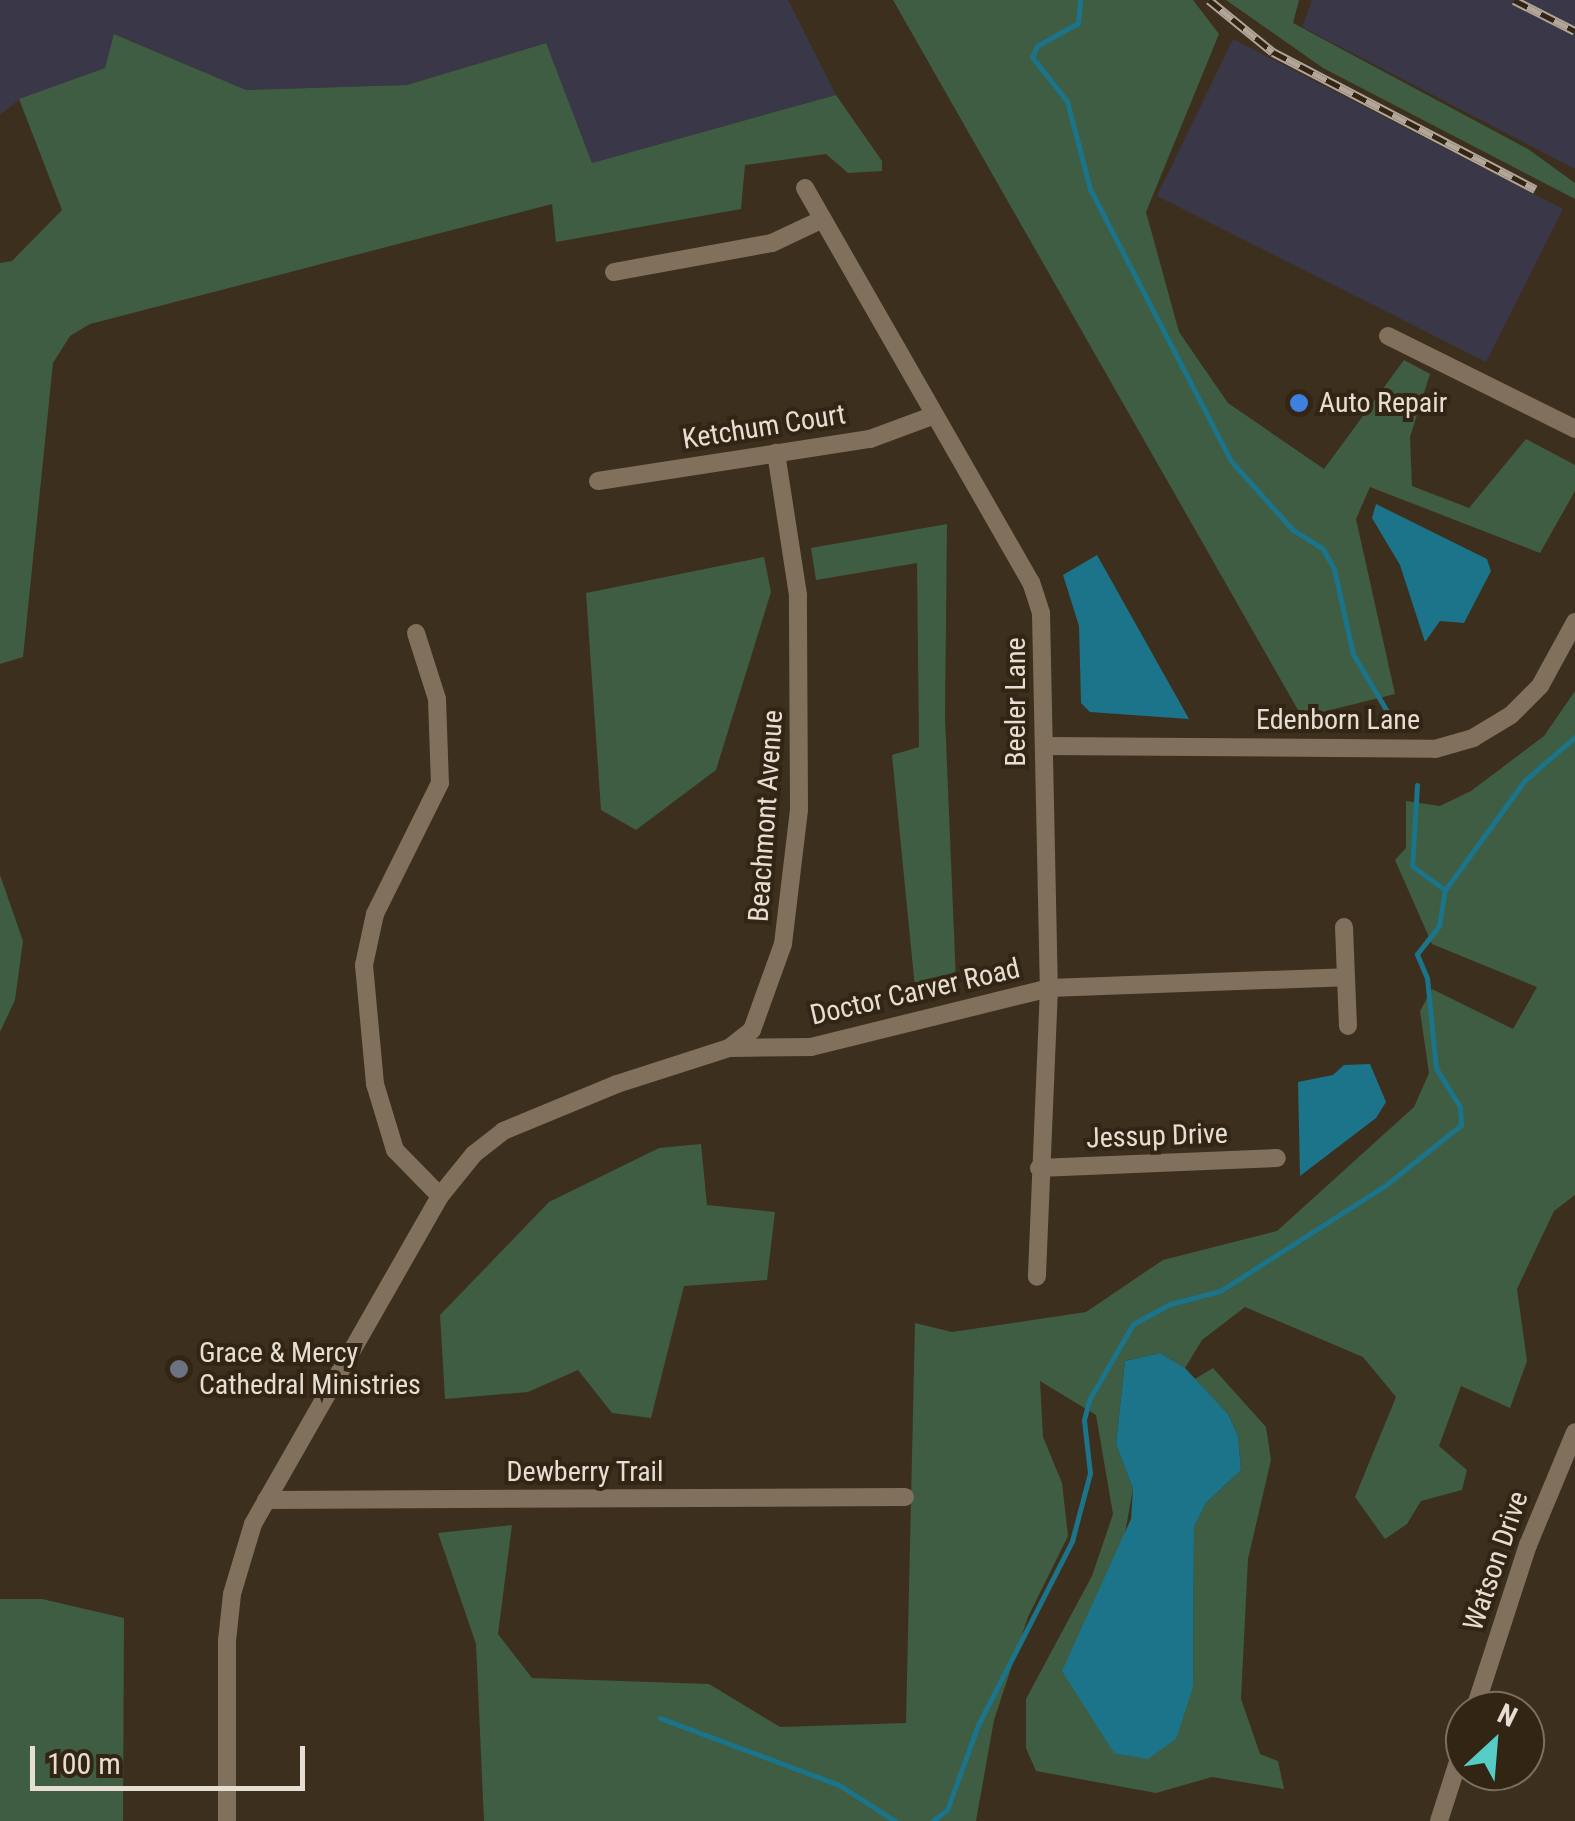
<!DOCTYPE html>
<html>
<head>
<meta charset="utf-8">
<style>
	body { margin:0 }
	#map { position:relative; width:1575px; height:1821px; overflow:hidden; background:#3d2f1d; font-family:"Roboto Condensed",sans-serif }
	div>[style] { position:absolute }
	.industrial>* { inset:0; background:#3a3748 }
	.green>* { inset:0; background:#3e5d43 }
	.water>* { inset:0; background:#1b7489 }
	.stream>* { height:5px; margin:-2.5px; padding:0 2.5px; transform-origin:2.5px; border-radius:2.5px; background:#1b7489 }
	.minor>* { height:18px; margin:-9px; padding:0 9px; transform-origin:9px; border-radius:9px; background:#81705c }
	.rail>* { height:9px; margin-top:-4.5px; transform-origin:0; background:repeating-linear-gradient(90deg,#332513 0 15px,#b1a699 0 30px); box-sizing:border-box; border-block:2px solid #b1a699 }
	.dots>* { width:28px; height:28px; translate:-50% -50%; box-sizing:border-box; border:5px solid #332513; border-radius:50% }
	span { translate:-50% -50%; white-space:nowrap; text-align:center; line-height:1.15; -webkit-text-stroke:8px #332513; paint-order:stroke }
	.poi-label { font-size:28px; color:#e7ded3 }
	.left { translate:0 -50%; text-align:left }
	.street-label { font-size:28px; color:#e7ded3 }
	.north { position:absolute; left:1445px; top:1691px; width:100px; height:100px; box-sizing:border-box; background:#332513; border:2px solid #7b6f60; border-radius:50%; rotate:26deg; font-size:28px; font-weight:700; line-height:40px; text-align:center; color:#e7ded3 }
	.north::after { content:''; display:block; margin:auto; width:35px; height:45px; background:#55cdc6; clip-path:polygon(50% 0,100% 100%,50% 72%,0 100%) }
	.scale { position:absolute; left:30px; top:1746px; width:275px; height:45px; box-sizing:border-box; border:5px solid #e7ded3; border-top:0; padding-left:12px; font-size:30px; line-height:35px; white-space:nowrap; color:#e7ded3; -webkit-text-stroke:8px #332513; paint-order:stroke }
</style>
</head>
<body>
<div id="map">
	<div class="industrial">
		<i style="clip-path:polygon(0 0,788px 0,836px 95px,592px 163px,545px 43px,407px 85px,246px 90px,115px 34px,105px 68px,20px 99px,0 115px)"></i>
		<i style="clip-path:polygon(1312px 0,1575px 0,1575px 169px,1302px 27px)"></i>
		<i style="clip-path:polygon(1233px 39px,1563px 209px,1486px 362px,1157px 196px)"></i>
	</div>
	<div class="green">
		<i style="clip-path:polygon(893px 0,1193px 0,1219px 34px,1146px 212px,1179px 332px,1228px 403px,1324px 469px,1404px 360px,1430px 374px,1410px 437px,1412px 486px,1469px 508px,1526px 439px,1575px 465px,1575px 491px,1540px 553px,1370px 487px,1356px 519px,1395px 694px,1302px 717px)"></i>
		<i style="clip-path:polygon(1226px 0,1299px 0,1293px 23px,1528px 149px,1575px 183px,1575px 199px,1323px 68px)"></i>
		<i style="clip-path:polygon(114px 34px,246px 90px,407px 85px,546px 43px,592px 163px,836px 95px,882px 161px,882px 171px,848px 173px,826px 154px,745px 165px,741px 209px,556px 242px,552px 204px,90px 324px,70px 336px,53px 363px,23px 657px,0 664px,0 263px,12px 261px,62px 210px,19px 99px,105px 68px)"></i>
		<i style="clip-path:polygon(947px 524px,945px 717px,956px 981px,916px 998px,892px 755px,919px 747px,917px 563px,816px 580px,811px 548px)"></i>
		<i style="clip-path:polygon(764px 557px,771px 592px,716px 770px,636px 830px,601px 810px,586px 593px)"></i>
		<i style="clip-path:polygon(1575px 691px,1575px 1195px,1554px 1211px,1517px 1289px,1527px 1361px,1510px 1408px,1461px 1386px,1439px 1446px,1467px 1470px,1462px 1490px,1421px 1501px,1407px 1524px,1385px 1539px,1355px 1497px,1396px 1397px,1363px 1357px,1245px 1307px,1202px 1340px,1185px 1368px,1160px 1353px,1125px 1361px,1116px 1444px,1133px 1489px,1123px 1544px,1193px 1687px,1194px 1527px,1206px 1503px,1241px 1470px,1238px 1436px,1228px 1414px,1195px 1379px,1213px 1368px,1266px 1427px,1271px 1460px,1248px 1559px,1241px 1699px,1260px 1754px,1278px 1761px,1284px 1789px,1212px 1777px,1156px 1793px,1036px 1771px,1026px 1748px,1026px 1699px,1092px 1576px,1113px 1514px,1096px 1415px,1040px 1381px,1043px 1437px,1062px 1483px,1068px 1536px,1028px 1617px,994px 1720px,976px 1821px,484px 1821px,476px 1644px,438px 1533px,512px 1525px,498px 1634px,532px 1678px,709px 1684px,780px 1727px,906px 1723px,915px 1323px,952px 1332px,1086px 1312px,1163px 1260px,1277px 1231px,1414px 1107px,1429px 1073px,1420px 1011px,1432px 989px,1513px 1029px,1537px 987px,1432px 944px,1395px 860px,1406px 848px,1406px 801px,1440px 806px,1471px 791px,1544px 736px)"></i>
		<i style="clip-path:polygon(0 875px,23px 941px,15px 1000px,0 1032px)"></i>
		<i style="clip-path:polygon(701px 1144px,707px 1205px,775px 1212px,767px 1280px,684px 1286px,651px 1418px,612px 1413px,578px 1370px,528px 1392px,445px 1399px,440px 1315px,549px 1202px,659px 1148px)"></i>
		<i style="clip-path:polygon(0 1599px,42px 1599px,124px 1618px,123px 1821px,0 1821px)"></i>
	</div>
	<div class="water">
		<i style="clip-path:polygon(1376px 504px,1487px 559px,1491px 571px,1464px 623px,1440px 621px,1425px 642px,1400px 565px,1372px 518px)"></i>
		<i style="clip-path:polygon(1097px 555px,1189px 719px,1090px 712px,1081px 703px,1079px 626px,1063px 575px)"></i>
		<i style="clip-path:polygon(1370px 1064px,1386px 1102px,1376px 1118px,1300px 1176px,1298px 1082px,1333px 1075px,1344px 1065px)"></i>
		<i style="clip-path:polygon(1160px 1353px,1185px 1368px,1228px 1414px,1238px 1436px,1241px 1470px,1206px 1503px,1194px 1527px,1193px 1687px,1176px 1739px,1148px 1759px,1114px 1753px,1062px 1671px,1131px 1519px,1133px 1489px,1116px 1444px,1125px 1361px)"></i>
	</div>
	<div class="stream">
		<i style="left:1080px;top:0;width:23px;rotate:95deg"></i>
		<i style="left:1078px;top:23px;width:47px;rotate:150.7deg"></i>
		<i style="left:1037px;top:46px;width:12px;rotate:114deg"></i>
		<i style="left:1032px;top:57px;width:56px;rotate:51.5deg"></i>
		<i style="left:1067px;top:101px;width:91px;rotate:75.4deg"></i>
		<i style="left:1090px;top:189px;width:306px;rotate:62.6deg"></i>
		<i style="left:1231px;top:461px;width:93px;rotate:48.1deg"></i>
		<i style="left:1293px;top:530px;width:36px;rotate:32deg"></i>
		<i style="left:1323px;top:549px;width:23px;rotate:61deg"></i>
		<i style="left:1334px;top:569px;width:87px;rotate:77.4deg"></i>
		<i style="left:1353px;top:654px;width:69px;rotate:59.3deg"></i>
		<i style="left:1417px;top:785px;width:81px;rotate:93.5deg"></i>
		<i style="left:1412px;top:866px;width:41px;rotate:36deg"></i>
		<i style="left:660px;top:1718px;width:191px;rotate:20.5deg"></i>
		<i style="left:839px;top:1785px;width:67px;rotate:32.7deg"></i>
		<i style="left:932px;top:1821px;width:19px;rotate:-36deg"></i>
		<i style="left:947px;top:1810px;width:90px;rotate:-70deg"></i>
		<i style="left:978px;top:1725px;width:207px;rotate:-62.9deg"></i>
		<i style="left:1072px;top:1541px;width:70px;rotate:-75.2deg"></i>
		<i style="left:1090px;top:1473px;width:53px;rotate:-96.5deg"></i>
		<i style="left:1084px;top:1420px;width:21px;rotate:-76deg"></i>
		<i style="left:1089px;top:1400px;width:88px;rotate:-59.9deg"></i>
		<i style="left:1133px;top:1324px;width:42px;rotate:-28.4deg"></i>
		<i style="left:1170px;top:1304px;width:52px;rotate:-14.6deg"></i>
		<i style="left:1220px;top:1291px;width:198px;rotate:-32.6deg"></i>
		<i style="left:1387px;top:1184px;width:95px;rotate:-38.6deg"></i>
		<i style="left:1461px;top:1125px;width:18px;rotate:-93deg"></i>
		<i style="left:1460px;top:1107px;width:46px;rotate:-121.6deg"></i>
		<i style="left:1436px;top:1068px;width:90px;rotate:-95.7deg"></i>
		<i style="left:1427px;top:978px;width:26px;rotate:-113deg"></i>
		<i style="left:1417px;top:954px;width:36px;rotate:-52deg"></i>
		<i style="left:1439px;top:926px;width:36px;rotate:-81deg"></i>
		<i style="left:1445px;top:890px;width:136px;rotate:-54deg"></i>
		<i style="left:1525px;top:780px;width:66px;rotate:-40.7deg"></i>
	</div>
	<div class="minor">
		<i style="left:805px;top:188px;width:454px;rotate:60.2deg"></i>
		<i style="left:1031px;top:582px;width:33px;rotate:72deg"></i>
		<i style="left:1041px;top:613px;width:375px;rotate:88.8deg"></i>
		<i style="left:1049px;top:988px;width:289px;rotate:92.4deg"></i>
		<i style="left:614px;top:272px;width:161px;rotate:-10.4deg"></i>
		<i style="left:772px;top:243px;width:56px;rotate:-25.2deg"></i>
		<i style="left:1388px;top:336px;width:209px;rotate:26.4deg"></i>
		<i style="left:598px;top:481px;width:275px;rotate:-8.8deg"></i>
		<i style="left:870px;top:439px;width:69px;rotate:-20.3deg"></i>
		<i style="left:416px;top:633px;width:69px;rotate:72.3deg"></i>
		<i style="left:437px;top:699px;width:84px;rotate:88deg"></i>
		<i style="left:440px;top:783px;width:146px;rotate:116.4deg"></i>
		<i style="left:375px;top:914px;width:52px;rotate:102.2deg"></i>
		<i style="left:364px;top:965px;width:120px;rotate:84.7deg"></i>
		<i style="left:375px;top:1084px;width:69px;rotate:73.1deg"></i>
		<i style="left:395px;top:1150px;width:64px;rotate:45.6deg"></i>
		<i style="left:1044px;top:746px;width:391px;rotate:0.4deg"></i>
		<i style="left:1435px;top:749px;width:40px;rotate:-16deg"></i>
		<i style="left:1473px;top:738px;width:44px;rotate:-31.2deg"></i>
		<i style="left:1511px;top:715px;width:41px;rotate:-45deg"></i>
		<i style="left:1540px;top:686px;width:73px;rotate:-61.3deg"></i>
		<i style="left:1344px;top:927px;width:99px;rotate:87.7deg"></i>
		<i style="left:729px;top:1048px;width:29px;rotate:-38deg"></i>
		<i style="left:752px;top:1030px;width:91px;rotate:-70.2deg"></i>
		<i style="left:783px;top:944px;width:136px;rotate:-83.2deg"></i>
		<i style="left:799px;top:809px;width:214px;rotate:-90.3deg"></i>
		<i style="left:798px;top:595px;width:144px;rotate:-98.8deg"></i>
		<i style="left:1039px;top:1168px;width:238px;rotate:-2.4deg"></i>
		<i style="left:266px;top:1500px;width:639px;rotate:-0.27deg"></i>
		<i style="left:1474px;top:1711px;width:175px;rotate:-72deg"></i>
		<i style="left:1528px;top:1545px;width:122px;rotate:-67.4deg"></i>
		<i style="left:227px;top:1821px;width:180px;rotate:-90deg"></i>
		<i style="left:227px;top:1641px;width:47px;rotate:-83.9deg"></i>
		<i style="left:232px;top:1594px;width:73px;rotate:-73.3deg"></i>
		<i style="left:253px;top:1524px;width:378px;rotate:-60.3deg"></i>
		<i style="left:440px;top:1196px;width:54px;rotate:-51deg"></i>
		<i style="left:474px;top:1154px;width:37px;rotate:-38deg"></i>
		<i style="left:503px;top:1131px;width:123px;rotate:-22.4deg"></i>
		<i style="left:617px;top:1084px;width:118px;rotate:-17.8deg"></i>
		<i style="left:729px;top:1048px;width:82px;rotate:-0.7deg"></i>
		<i style="left:811px;top:1047px;width:245px;rotate:-13.9deg"></i>
		<i style="left:1049px;top:988px;width:296px;rotate:-2.1deg"></i>
		<i style="left:1439px;top:1821px;width:85px;rotate:-72.2deg"></i>
	</div>
	<div class="rail">
		<i style="left:1209px;top:0;width:82px;rotate:39.1deg"></i>
		<i style="left:1273px;top:52px;width:296px;rotate:27.6deg"></i>
		<i style="left:1514px;top:0;width:68px;rotate:26.9deg"></i>
	</div>
	<div class="dots">
		<i style="left:1299px;top:403px;background:#3f7fe0"></i>
		<i style="left:179px;top:1369px;background:#6b7280"></i>
	</div>
	<div class="poi-label">
		<span class="left" style="left:1319px;top:403px">Auto Repair</span>
		<span class="left" style="left:199px;top:1369px">Grace &amp; Mercy<br>Cathedral Ministries</span>
	</div>
	<div class="street-label">
		<span style="left:764px;top:427px;rotate:-9deg">Ketchum Court</span>
		<span style="left:1016px;top:702px;rotate:-90deg">Beeler Lane</span>
		<span style="left:1338px;top:720px">Edenborn Lane</span>
		<span style="left:766px;top:816px;rotate:-86deg">Beachmont Avenue</span>
		<span style="left:915px;top:992px;rotate:-13deg">Doctor Carver Road</span>
		<span style="left:1157px;top:1136px;rotate:-2deg">Jessup Drive</span>
		<span style="left:585px;top:1472px">Dewberry Trail</span>
		<span style="left:1496px;top:1561px;rotate:-71deg">Watson Drive</span>
	</div>
	<div class="north">N</div>
	<div class="scale">100 m</div>
</div>
</body>
</html>
